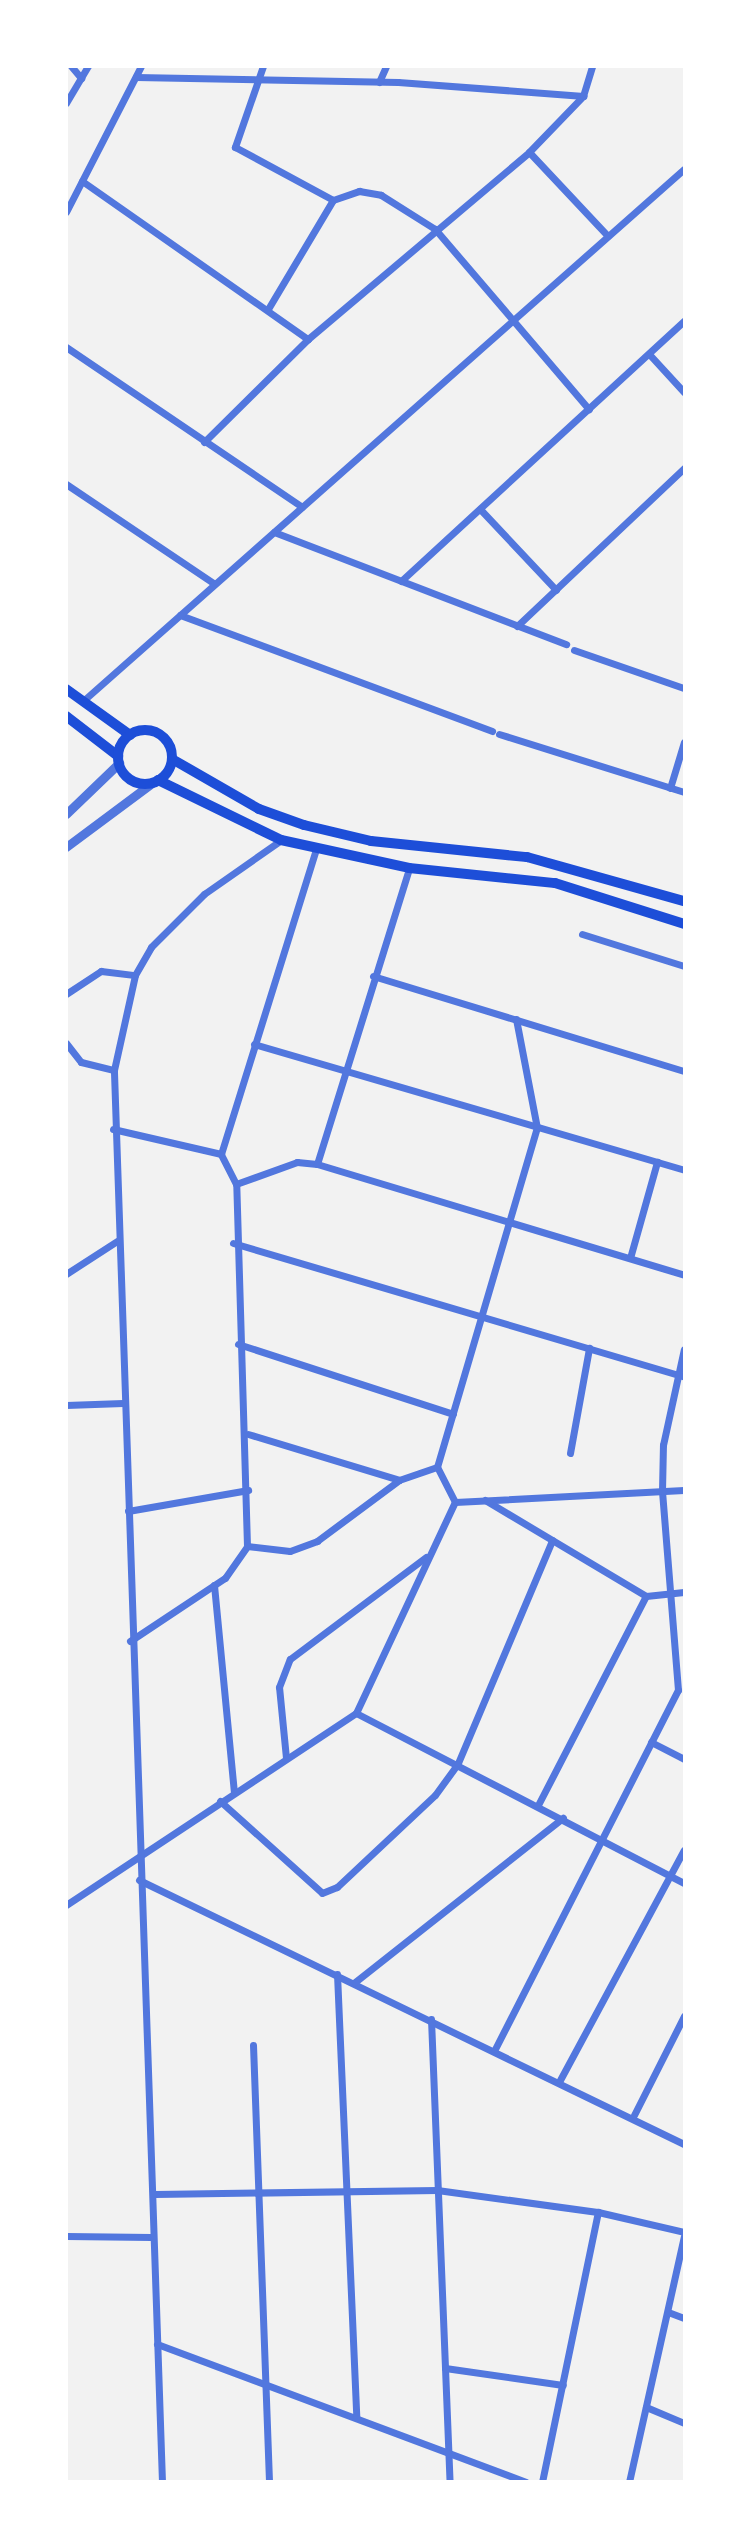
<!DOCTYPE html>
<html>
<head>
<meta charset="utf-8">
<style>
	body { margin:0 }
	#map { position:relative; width:751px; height:2548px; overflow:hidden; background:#f2f2f2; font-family:"IBM Plex Serif",serif }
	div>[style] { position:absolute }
	.minor>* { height:7px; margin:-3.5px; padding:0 3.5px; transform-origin:3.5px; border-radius:3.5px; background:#5277de }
	.tertiary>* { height:9px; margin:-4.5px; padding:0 4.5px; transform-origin:4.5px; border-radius:4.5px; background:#5277de }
	.primary>* { height:10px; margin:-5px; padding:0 5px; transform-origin:5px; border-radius:5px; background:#1d4ed8 }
	.primary>.ring { margin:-5px; padding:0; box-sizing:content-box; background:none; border:10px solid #1d4ed8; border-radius:50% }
	span { translate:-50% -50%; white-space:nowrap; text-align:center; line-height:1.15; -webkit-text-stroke:5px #fff; paint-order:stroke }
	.frame { position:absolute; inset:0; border:68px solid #fff; pointer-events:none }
</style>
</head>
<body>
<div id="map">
	<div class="minor">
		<i style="left:71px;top:66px;width:16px;rotate:50deg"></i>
		<i style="left:263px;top:66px;width:86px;rotate:109.1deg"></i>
		<i style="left:235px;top:147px;width:111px;rotate:28.4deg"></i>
		<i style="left:136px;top:77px;width:262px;rotate:1.1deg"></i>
		<i style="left:398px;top:82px;width:186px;rotate:4.3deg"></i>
		<i style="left:379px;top:82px;width:17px;rotate:-66deg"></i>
		<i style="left:66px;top:103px;width:43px;rotate:-59.3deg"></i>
		<i style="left:529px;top:152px;width:115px;rotate:46.8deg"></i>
		<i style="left:82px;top:181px;width:276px;rotate:35deg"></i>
		<i style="left:66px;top:212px;width:164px;rotate:-62.8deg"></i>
		<i style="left:268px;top:309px;width:127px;rotate:-59.2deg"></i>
		<i style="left:333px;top:200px;width:28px;rotate:-19deg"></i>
		<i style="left:359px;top:191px;width:22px;rotate:10deg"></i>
		<i style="left:381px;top:195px;width:64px;rotate:32.2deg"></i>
		<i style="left:435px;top:229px;width:237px;rotate:49.5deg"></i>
		<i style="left:66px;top:347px;width:285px;rotate:34.1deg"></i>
		<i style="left:649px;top:354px;width:52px;rotate:47.4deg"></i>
		<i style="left:204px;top:442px;width:146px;rotate:-44.7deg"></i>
		<i style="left:308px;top:339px;width:289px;rotate:-40.2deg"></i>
		<i style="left:529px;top:152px;width:78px;rotate:-46deg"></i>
		<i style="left:583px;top:96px;width:31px;rotate:-73deg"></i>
		<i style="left:66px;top:484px;width:179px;rotate:33.9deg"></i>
		<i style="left:480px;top:509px;width:111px;rotate:46.8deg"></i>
		<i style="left:274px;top:532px;width:313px;rotate:21deg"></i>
		<i style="left:401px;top:581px;width:384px;rotate:-42.6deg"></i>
		<i style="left:180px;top:615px;width:333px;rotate:20.4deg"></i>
		<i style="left:517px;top:626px;width:230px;rotate:-43.4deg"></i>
		<i style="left:574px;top:650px;width:116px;rotate:19.1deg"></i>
		<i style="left:84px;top:700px;width:801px;rotate:-41.51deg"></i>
		<i style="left:499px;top:734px;width:194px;rotate:17.4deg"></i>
		<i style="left:670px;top:788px;width:48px;rotate:-73.1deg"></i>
		<i style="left:582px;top:934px;width:107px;rotate:17.4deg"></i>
		<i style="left:373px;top:976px;width:325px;rotate:17deg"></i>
		<i style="left:66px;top:994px;width:42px;rotate:-33.3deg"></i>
		<i style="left:101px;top:971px;width:34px;rotate:7deg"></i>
		<i style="left:66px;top:1043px;width:24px;rotate:52deg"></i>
		<i style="left:81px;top:1062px;width:34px;rotate:14deg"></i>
		<i style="left:254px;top:1044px;width:448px;rotate:16.3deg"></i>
		<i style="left:113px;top:1129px;width:111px;rotate:13deg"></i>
		<i style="left:317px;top:1164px;width:383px;rotate:16.8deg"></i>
		<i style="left:236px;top:1184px;width:65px;rotate:-19.8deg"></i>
		<i style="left:297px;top:1162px;width:20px;rotate:6deg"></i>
		<i style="left:317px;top:1164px;width:310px;rotate:-72.7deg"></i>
		<i style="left:233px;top:1243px;width:470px;rotate:16.5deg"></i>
		<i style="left:630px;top:1258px;width:100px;rotate:-74.3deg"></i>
		<i style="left:66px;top:1274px;width:61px;rotate:-32.9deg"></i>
		<i style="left:238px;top:1344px;width:226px;rotate:18deg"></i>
		<i style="left:66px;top:1405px;width:57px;rotate:-2deg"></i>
		<i style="left:248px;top:1434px;width:158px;rotate:16.9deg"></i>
		<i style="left:570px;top:1453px;width:107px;rotate:-79.7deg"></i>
		<i style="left:485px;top:1500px;width:187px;rotate:30.8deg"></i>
		<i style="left:646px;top:1596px;width:38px;rotate:-6deg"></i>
		<i style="left:455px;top:1502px;width:39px;rotate:-117deg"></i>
		<i style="left:437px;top:1467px;width:353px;rotate:-73.6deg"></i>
		<i style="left:537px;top:1128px;width:111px;rotate:-100.9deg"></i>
		<i style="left:455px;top:1502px;width:229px;rotate:-3deg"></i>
		<i style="left:128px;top:1511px;width:122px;rotate:-9.9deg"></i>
		<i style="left:247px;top:1546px;width:43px;rotate:6.6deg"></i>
		<i style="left:290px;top:1551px;width:29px;rotate:-20deg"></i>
		<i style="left:317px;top:1541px;width:102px;rotate:-36.6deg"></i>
		<i style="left:399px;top:1480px;width:40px;rotate:-18.9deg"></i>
		<i style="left:214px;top:1585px;width:207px;rotate:84.5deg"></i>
		<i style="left:130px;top:1641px;width:114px;rotate:-33.6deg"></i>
		<i style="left:225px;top:1578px;width:39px;rotate:-55deg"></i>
		<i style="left:247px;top:1546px;width:362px;rotate:-91.7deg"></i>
		<i style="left:236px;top:1184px;width:34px;rotate:-117deg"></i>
		<i style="left:221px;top:1154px;width:319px;rotate:-72.7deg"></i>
		<i style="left:356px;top:1713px;width:369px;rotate:27.4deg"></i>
		<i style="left:651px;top:1742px;width:37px;rotate:27deg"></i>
		<i style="left:286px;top:1758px;width:71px;rotate:-95.6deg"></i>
		<i style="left:279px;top:1687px;width:30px;rotate:-69deg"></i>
		<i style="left:290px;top:1659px;width:170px;rotate:-36.9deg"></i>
		<i style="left:220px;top:1801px;width:137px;rotate:42deg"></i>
		<i style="left:322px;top:1893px;width:16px;rotate:-22deg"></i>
		<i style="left:337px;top:1887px;width:134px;rotate:-43.2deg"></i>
		<i style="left:435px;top:1795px;width:39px;rotate:-54deg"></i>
		<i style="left:458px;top:1763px;width:242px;rotate:-67.1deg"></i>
		<i style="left:538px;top:1805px;width:235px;rotate:-62.7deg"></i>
		<i style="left:139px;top:1880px;width:606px;rotate:25.85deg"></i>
		<i style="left:66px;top:1905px;width:348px;rotate:-33.5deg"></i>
		<i style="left:356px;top:1713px;width:233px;rotate:-64.9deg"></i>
		<i style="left:337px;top:1974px;width:444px;rotate:87.5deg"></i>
		<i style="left:355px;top:1982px;width:265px;rotate:-38.3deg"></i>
		<i style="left:431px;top:2019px;width:463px;rotate:87.7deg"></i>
		<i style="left:253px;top:2045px;width:437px;rotate:87.9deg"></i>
		<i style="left:495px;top:2049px;width:403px;rotate:-63deg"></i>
		<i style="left:678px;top:1690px;width:200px;rotate:-94.6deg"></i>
		<i style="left:662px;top:1491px;width:46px;rotate:-88.8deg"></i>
		<i style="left:663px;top:1445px;width:98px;rotate:-77.7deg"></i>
		<i style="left:560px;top:2080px;width:261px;rotate:-61.7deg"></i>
		<i style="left:634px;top:2115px;width:111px;rotate:-63.2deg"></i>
		<i style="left:155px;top:2194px;width:282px;rotate:-0.8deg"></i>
		<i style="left:437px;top:2190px;width:162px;rotate:7.8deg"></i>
		<i style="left:598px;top:2212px;width:88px;rotate:13.1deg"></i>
		<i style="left:66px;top:2236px;width:85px;rotate:0.7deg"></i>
		<i style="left:668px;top:2312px;width:17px;rotate:21deg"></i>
		<i style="left:157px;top:2344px;width:394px;rotate:20.5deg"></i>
		<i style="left:445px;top:2368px;width:119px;rotate:8.2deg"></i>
		<i style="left:646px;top:2407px;width:41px;rotate:22.8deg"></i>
		<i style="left:162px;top:2482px;width:1413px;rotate:-91.95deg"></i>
		<i style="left:114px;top:1070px;width:97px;rotate:-77.5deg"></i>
		<i style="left:135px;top:975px;width:32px;rotate:-60deg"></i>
		<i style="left:151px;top:947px;width:75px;rotate:-45deg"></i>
		<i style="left:204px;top:894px;width:94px;rotate:-35deg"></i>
		<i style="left:542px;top:2482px;width:276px;rotate:-78.3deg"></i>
		<i style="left:629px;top:2482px;width:252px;rotate:-77.4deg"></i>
	</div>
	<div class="tertiary">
		<i style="left:66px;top:814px;width:74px;rotate:-43.9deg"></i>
		<i style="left:66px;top:847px;width:107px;rotate:-36.7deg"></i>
	</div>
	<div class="primary">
		<i style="left:66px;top:689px;width:79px;rotate:35.7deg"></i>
		<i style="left:66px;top:716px;width:66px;rotate:37.6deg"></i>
		<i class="ring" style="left:118px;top:730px;width:44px;height:44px"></i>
		<i style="left:172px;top:759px;width:100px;rotate:29.9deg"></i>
		<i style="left:259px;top:809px;width:48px;rotate:19.6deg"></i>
		<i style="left:304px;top:825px;width:69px;rotate:13.4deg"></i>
		<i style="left:371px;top:841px;width:157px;rotate:5.9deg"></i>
		<i style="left:527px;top:857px;width:163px;rotate:15.7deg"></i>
		<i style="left:158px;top:780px;width:137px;rotate:26deg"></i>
		<i style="left:281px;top:840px;width:131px;rotate:12.3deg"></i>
		<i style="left:409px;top:868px;width:147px;rotate:5.9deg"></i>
		<i style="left:555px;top:883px;width:135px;rotate:17.6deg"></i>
	</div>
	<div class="frame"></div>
</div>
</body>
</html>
